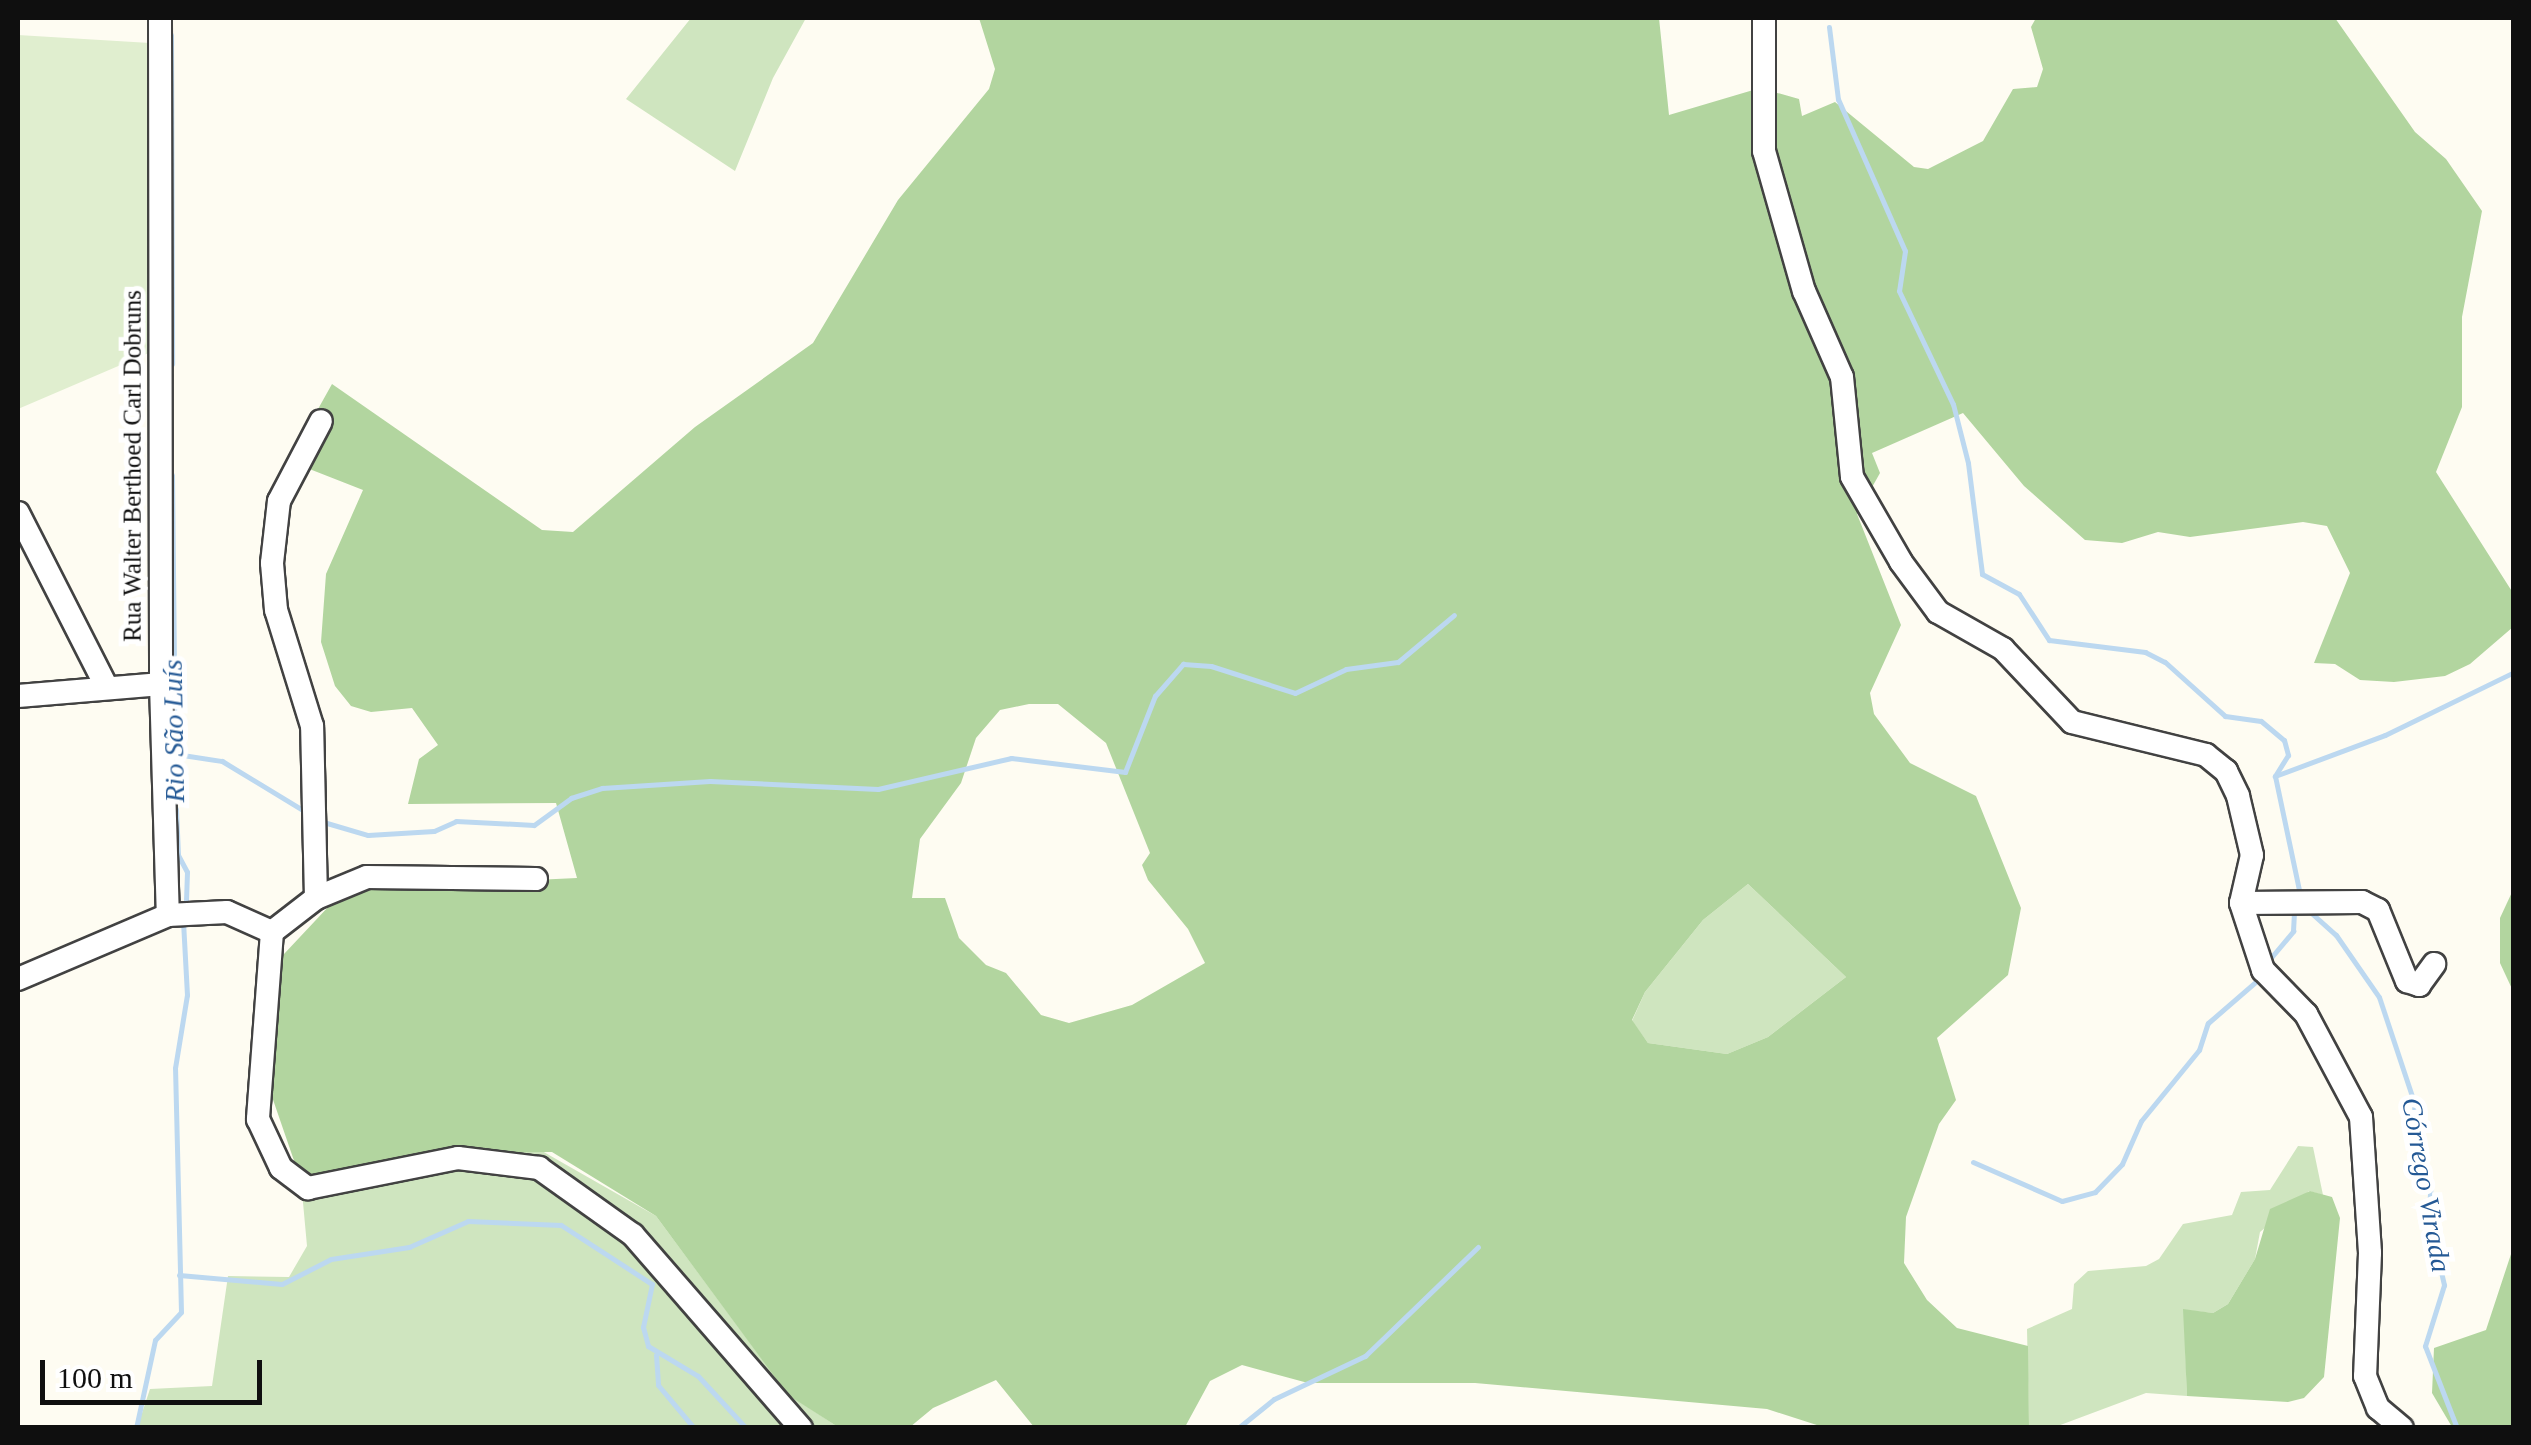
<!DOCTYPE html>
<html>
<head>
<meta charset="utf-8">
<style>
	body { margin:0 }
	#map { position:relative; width:2531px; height:1445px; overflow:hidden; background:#fefcf2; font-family:"Times New Roman",serif }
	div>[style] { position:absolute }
	.green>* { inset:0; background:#cfe5bf }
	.forest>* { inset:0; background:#b2d59f }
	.pitch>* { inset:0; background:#e0eecf }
	.stream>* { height:5px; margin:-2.5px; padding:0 2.5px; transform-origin:2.5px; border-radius:2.5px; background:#bcd8f0 }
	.roads { filter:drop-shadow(2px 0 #424242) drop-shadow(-2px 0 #424242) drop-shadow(0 2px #424242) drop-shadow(0 -2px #424242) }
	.minor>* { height:22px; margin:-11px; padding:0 11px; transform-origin:11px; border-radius:11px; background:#fff }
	span { translate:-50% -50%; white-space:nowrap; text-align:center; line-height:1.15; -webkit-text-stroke:10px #fff; paint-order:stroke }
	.street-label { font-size:25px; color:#0f0f0f }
	.water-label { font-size:28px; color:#245995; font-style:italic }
	.frame { position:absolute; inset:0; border:20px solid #0f0f0f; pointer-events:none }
	.scale { position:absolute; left:40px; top:1360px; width:222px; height:45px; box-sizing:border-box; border:5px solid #0f0f0f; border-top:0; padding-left:12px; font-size:30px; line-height:35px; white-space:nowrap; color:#0f0f0f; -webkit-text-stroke:8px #fff; paint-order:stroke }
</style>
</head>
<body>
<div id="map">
	<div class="green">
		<i style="clip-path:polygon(691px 18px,806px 18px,773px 78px,735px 171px,626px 99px)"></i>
		<i style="clip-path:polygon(1748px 884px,1846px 977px,1768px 1037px,1727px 1054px,1648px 1043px,1632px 1021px,1645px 992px,1703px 920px)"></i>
		<i style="clip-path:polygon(2298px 1146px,2313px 1147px,2323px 1195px,2309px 1191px,2260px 1232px,2255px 1259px,2228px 1304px,2213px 1313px,2184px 1310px,2187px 1396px,2146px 1393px,2055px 1427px,2029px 1427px,2027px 1329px,2072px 1309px,2074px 1284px,2088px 1271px,2146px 1266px,2159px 1259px,2183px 1224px,2232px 1215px,2241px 1192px,2270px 1190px)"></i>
		<i style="clip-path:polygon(542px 1151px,656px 1216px,788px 1394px,838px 1427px,137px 1428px,150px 1389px,212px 1386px,228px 1276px,289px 1277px,307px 1246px,301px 1181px,431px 1153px)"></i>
	</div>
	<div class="forest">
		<i style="clip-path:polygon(evenodd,979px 18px,1659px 18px,1669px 115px,1760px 88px,1799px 99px,1802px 116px,1835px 102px,1914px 167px,1928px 169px,1983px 141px,2013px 89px,2037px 87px,2043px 69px,2031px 27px,2036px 18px,2335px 18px,2415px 132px,2446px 159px,2482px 211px,2462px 317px,2462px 407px,2436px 472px,2513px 593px,2513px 627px,2470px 664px,2445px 676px,2394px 682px,2360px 680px,2335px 664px,2314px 663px,2350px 573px,2327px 526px,2303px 522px,2190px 537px,2158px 532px,2122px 543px,2085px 540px,2024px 486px,1963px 413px,1872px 453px,1880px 473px,1857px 514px,1901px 625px,1870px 693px,1874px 714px,1910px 763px,1976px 796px,2021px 908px,2008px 975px,1937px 1038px,1956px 1100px,1939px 1124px,1906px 1217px,1904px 1263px,1927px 1300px,1957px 1328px,2028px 1346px,2029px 1427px,1823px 1427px,1767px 1409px,1475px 1383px,1308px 1383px,1242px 1365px,1210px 1381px,1185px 1427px,1034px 1427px,996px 1380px,933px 1408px,910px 1427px,838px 1427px,788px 1395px,656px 1216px,552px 1152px,431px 1153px,301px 1181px,269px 1088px,269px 970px,345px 889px,577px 878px,556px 803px,408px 804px,419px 759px,438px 745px,412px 708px,371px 712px,351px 706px,335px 686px,321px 642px,326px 574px,363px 490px,289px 461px,332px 384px,542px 530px,573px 532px,695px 427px,813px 343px,898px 200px,989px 89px,995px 69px,979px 18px,1029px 704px,1058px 704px,1106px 743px,1150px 853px,1142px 865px,1148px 880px,1188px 929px,1205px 963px,1132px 1005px,1069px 1023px,1041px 1015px,1006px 973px,986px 965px,959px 938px,945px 898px,912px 898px,920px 839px,961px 783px,976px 738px,1000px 710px,1029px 704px,979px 18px,1748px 884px,1846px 977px,1768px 1037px,1727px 1054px,1648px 1043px,1632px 1020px,1645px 992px,1703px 920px,1748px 884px)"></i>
		<i style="clip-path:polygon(2513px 890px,2513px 991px,2500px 963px,2500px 918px)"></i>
		<i style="clip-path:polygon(2310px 1191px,2332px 1197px,2340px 1218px,2324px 1377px,2304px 1398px,2288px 1402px,2187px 1396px,2183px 1309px,2213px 1313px,2228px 1304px,2255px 1259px,2270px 1209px)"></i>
		<i style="clip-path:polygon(2513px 1248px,2513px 1427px,2452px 1427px,2432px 1393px,2434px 1348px,2486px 1330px)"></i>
	</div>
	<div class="pitch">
		<i style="clip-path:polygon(18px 35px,150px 43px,151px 352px,18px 409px)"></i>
	</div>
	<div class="stream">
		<i style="left:1829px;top:27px;width:73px;rotate:82.9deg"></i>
		<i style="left:1838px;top:99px;width:166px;rotate:66.2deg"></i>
		<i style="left:1905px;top:251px;width:40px;rotate:98.5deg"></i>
		<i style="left:1899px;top:291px;width:125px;rotate:64.5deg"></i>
		<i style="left:1953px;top:404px;width:61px;rotate:75.7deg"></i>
		<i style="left:1968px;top:463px;width:112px;rotate:82.8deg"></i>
		<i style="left:1982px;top:574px;width:42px;rotate:28.4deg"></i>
		<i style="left:2019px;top:594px;width:55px;rotate:56.9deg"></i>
		<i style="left:2049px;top:640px;width:97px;rotate:7.1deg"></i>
		<i style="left:2145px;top:652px;width:22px;rotate:27deg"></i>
		<i style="left:2165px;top:662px;width:81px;rotate:42deg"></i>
		<i style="left:2225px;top:716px;width:36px;rotate:8deg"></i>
		<i style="left:2261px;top:721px;width:30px;rotate:40deg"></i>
		<i style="left:2284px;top:740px;width:16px;rotate:75deg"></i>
		<i style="left:2288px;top:755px;width:25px;rotate:122deg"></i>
		<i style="left:2275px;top:776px;width:116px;rotate:78.1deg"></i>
		<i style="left:171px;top:35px;width:329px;rotate:89.8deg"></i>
		<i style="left:172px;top:475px;width:298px;rotate:89.4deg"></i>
		<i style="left:176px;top:754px;width:47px;rotate:8.7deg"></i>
		<i style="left:222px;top:761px;width:98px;rotate:31.3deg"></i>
		<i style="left:2275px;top:776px;width:117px;rotate:-20.4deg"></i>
		<i style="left:2385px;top:735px;width:144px;rotate:-26deg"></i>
		<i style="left:176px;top:809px;width:46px;rotate:87.5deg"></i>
		<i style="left:178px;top:855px;width:19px;rotate:62deg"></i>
		<i style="left:187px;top:872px;width:33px;rotate:92deg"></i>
		<i style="left:320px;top:821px;width:50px;rotate:16.3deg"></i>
		<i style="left:368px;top:835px;width:66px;rotate:-3.5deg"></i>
		<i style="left:434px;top:831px;width:24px;rotate:-24deg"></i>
		<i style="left:456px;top:821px;width:78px;rotate:2.9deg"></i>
		<i style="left:534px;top:825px;width:46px;rotate:-36.1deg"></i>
		<i style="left:571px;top:798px;width:33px;rotate:-18deg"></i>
		<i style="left:602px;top:788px;width:108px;rotate:-3.7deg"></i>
		<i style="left:710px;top:781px;width:168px;rotate:2.7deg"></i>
		<i style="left:878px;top:789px;width:137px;rotate:-13.1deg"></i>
		<i style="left:1011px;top:758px;width:115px;rotate:7deg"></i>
		<i style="left:1125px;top:772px;width:82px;rotate:-68.5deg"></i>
		<i style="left:1155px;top:696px;width:43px;rotate:-48.8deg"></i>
		<i style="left:1183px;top:664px;width:28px;rotate:4deg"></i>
		<i style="left:1211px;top:666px;width:88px;rotate:17.8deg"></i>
		<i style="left:1295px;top:693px;width:56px;rotate:-25.2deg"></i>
		<i style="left:1346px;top:669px;width:52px;rotate:-7.7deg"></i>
		<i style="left:1398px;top:662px;width:73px;rotate:-40deg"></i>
		<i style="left:2308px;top:910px;width:38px;rotate:42deg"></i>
		<i style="left:2336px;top:935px;width:75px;rotate:55.3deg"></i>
		<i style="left:2379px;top:997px;width:111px;rotate:71.6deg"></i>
		<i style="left:2414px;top:1102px;width:38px;rotate:88deg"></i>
		<i style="left:2415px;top:1140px;width:46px;rotate:69.6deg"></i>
		<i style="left:2431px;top:1183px;width:32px;rotate:95deg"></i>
		<i style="left:2428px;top:1215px;width:72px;rotate:77.1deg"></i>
		<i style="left:2444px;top:1285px;width:64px;rotate:107.3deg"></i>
		<i style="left:2425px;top:1346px;width:88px;rotate:68.7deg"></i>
		<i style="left:2269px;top:960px;width:38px;rotate:-50deg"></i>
		<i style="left:2293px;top:931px;width:19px;rotate:-87deg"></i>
		<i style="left:1973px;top:1162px;width:97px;rotate:23.7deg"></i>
		<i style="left:2062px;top:1201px;width:34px;rotate:-15deg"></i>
		<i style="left:2095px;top:1192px;width:39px;rotate:-46deg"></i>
		<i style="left:2122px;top:1164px;width:47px;rotate:-66.2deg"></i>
		<i style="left:2141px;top:1121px;width:92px;rotate:-50.8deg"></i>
		<i style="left:2199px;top:1050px;width:28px;rotate:-72deg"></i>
		<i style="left:2208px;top:1023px;width:67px;rotate:-40.8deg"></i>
		<i style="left:179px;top:1275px;width:103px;rotate:5deg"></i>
		<i style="left:282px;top:1284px;width:55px;rotate:-27deg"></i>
		<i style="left:331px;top:1259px;width:79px;rotate:-8.7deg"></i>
		<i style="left:409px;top:1247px;width:64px;rotate:-23.8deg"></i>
		<i style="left:468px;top:1221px;width:93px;rotate:2.5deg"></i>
		<i style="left:561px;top:1225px;width:108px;rotate:33deg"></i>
		<i style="left:652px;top:1284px;width:44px;rotate:101.8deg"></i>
		<i style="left:643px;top:1327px;width:20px;rotate:75deg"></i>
		<i style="left:648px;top:1346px;width:58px;rotate:31deg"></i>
		<i style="left:698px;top:1376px;width:71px;rotate:47.3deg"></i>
		<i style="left:656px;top:1355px;width:30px;rotate:86deg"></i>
		<i style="left:658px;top:1385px;width:56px;rotate:50.1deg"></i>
		<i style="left:136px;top:1428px;width:90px;rotate:-77.8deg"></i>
		<i style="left:155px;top:1340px;width:38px;rotate:-47deg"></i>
		<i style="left:181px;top:1312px;width:244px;rotate:-91.4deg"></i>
		<i style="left:175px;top:1068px;width:74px;rotate:-80.7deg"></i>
		<i style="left:187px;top:995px;width:74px;rotate:-93.1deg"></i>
		<i style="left:1238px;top:1428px;width:46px;rotate:-38.9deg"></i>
		<i style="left:1274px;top:1399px;width:101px;rotate:-25.3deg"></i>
		<i style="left:1365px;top:1356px;width:157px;rotate:-44deg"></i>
	</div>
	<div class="roads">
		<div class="minor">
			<i style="left:160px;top:18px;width:666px;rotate:89.91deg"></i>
			<i style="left:161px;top:684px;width:231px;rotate:88.3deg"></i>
			<i style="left:1764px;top:18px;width:133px;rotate:90deg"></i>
			<i style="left:1764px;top:151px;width:146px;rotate:74.1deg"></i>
			<i style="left:1804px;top:291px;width:94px;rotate:66.2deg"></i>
			<i style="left:1842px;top:377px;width:100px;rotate:84.3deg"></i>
			<i style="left:1852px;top:477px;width:98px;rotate:60deg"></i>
			<i style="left:1901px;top:562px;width:62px;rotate:53.5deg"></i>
			<i style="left:1938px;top:612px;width:75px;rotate:29.6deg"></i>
			<i style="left:2003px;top:649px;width:100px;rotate:46.6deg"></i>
			<i style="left:2072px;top:722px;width:138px;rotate:13.8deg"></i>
			<i style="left:2206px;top:755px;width:26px;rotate:39deg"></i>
			<i style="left:2226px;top:771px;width:28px;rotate:64deg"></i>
			<i style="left:2238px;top:796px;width:61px;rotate:76.7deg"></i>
			<i style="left:2252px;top:855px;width:49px;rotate:102.9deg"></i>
			<i style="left:2241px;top:903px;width:71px;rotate:71.8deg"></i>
			<i style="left:2263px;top:970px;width:62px;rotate:45.7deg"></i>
			<i style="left:2306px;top:1014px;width:117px;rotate:61.9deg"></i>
			<i style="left:2361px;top:1117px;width:136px;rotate:86.2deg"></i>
			<i style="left:2370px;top:1253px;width:123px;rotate:92.3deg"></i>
			<i style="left:2365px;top:1376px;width:35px;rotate:68deg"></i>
			<i style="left:2378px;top:1408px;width:31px;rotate:40deg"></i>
			<i style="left:18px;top:513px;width:196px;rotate:63deg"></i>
			<i style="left:18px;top:696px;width:144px;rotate:-4.8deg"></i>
			<i style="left:316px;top:898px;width:172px;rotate:-91.3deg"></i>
			<i style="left:312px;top:726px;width:121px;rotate:-107.2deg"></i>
			<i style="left:276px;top:610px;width:47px;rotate:-94.9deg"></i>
			<i style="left:272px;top:563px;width:62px;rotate:-83.6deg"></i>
			<i style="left:279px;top:501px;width:90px;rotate:-62.3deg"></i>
			<i style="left:2241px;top:903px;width:121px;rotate:-0.5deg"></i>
			<i style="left:2362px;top:902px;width:18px;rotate:27deg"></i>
			<i style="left:2378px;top:910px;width:77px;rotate:67.8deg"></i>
			<i style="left:2407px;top:981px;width:13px;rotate:18deg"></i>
			<i style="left:2419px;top:985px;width:26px;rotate:-54deg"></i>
			<i style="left:272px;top:932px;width:56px;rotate:-37.7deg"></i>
			<i style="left:316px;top:898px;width:55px;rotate:-22.4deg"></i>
			<i style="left:367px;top:877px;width:169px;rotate:0.7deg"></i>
			<i style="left:18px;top:979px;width:163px;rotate:-23.1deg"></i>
			<i style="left:168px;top:915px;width:59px;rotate:-2.9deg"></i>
			<i style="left:227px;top:912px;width:49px;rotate:24deg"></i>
			<i style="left:272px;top:932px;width:188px;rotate:94.3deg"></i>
			<i style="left:258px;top:1119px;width:54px;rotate:64.9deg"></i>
			<i style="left:281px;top:1168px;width:34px;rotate:37deg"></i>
			<i style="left:308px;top:1188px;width:153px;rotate:-11.3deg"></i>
			<i style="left:458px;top:1158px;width:82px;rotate:7deg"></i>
			<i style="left:539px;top:1168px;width:115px;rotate:35.5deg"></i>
			<i style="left:633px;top:1235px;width:256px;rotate:49deg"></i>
		</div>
	</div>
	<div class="street-label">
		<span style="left:133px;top:466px;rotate:-90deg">Rua Walter Berthoed Carl Dobruns</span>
	</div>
	<div class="water-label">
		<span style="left:174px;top:731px;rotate:-91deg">Rio São Luís</span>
		<span style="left:2426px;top:1185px;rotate:80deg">Córrego Virada</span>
	</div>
	<div class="frame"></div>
	<div class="scale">100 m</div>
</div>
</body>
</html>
